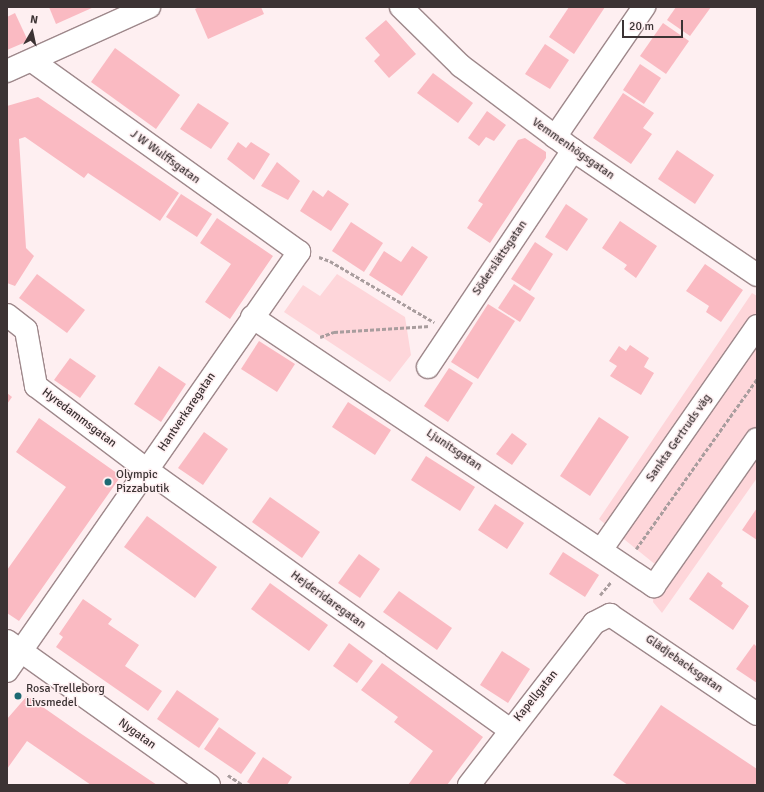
<!DOCTYPE html>
<html>
<head>
<meta charset="utf-8">
<style>
	body { margin:0 }
	#map { position:relative; width:764px; height:792px; overflow:hidden; background:#feeff1; font-family:Signika,sans-serif }
	div>[style] { position:absolute }
	.green>* { inset:0; background:#fed6da }
	.building>* { inset:0; background:#fabac2 }
	.path>* { height:2.5px; margin-top:-1.25px; transform-origin:0; background:repeating-linear-gradient(90deg,#a99d9e 0 4px,transparent 0 6px) }
	.roads { filter:drop-shadow(1px 0 #9e888b) drop-shadow(-1px 0 #9e888b) drop-shadow(0 1px #9e888b) drop-shadow(0 -1px #9e888b) }
	.minor>* { height:22px; margin:-11px; padding:0 11px; transform-origin:11px; border-radius:11px; background:#fff }
	.dots>* { width:11px; height:11px; translate:-50% -50%; box-sizing:border-box; border:2px solid #feeff1; border-radius:50% }
	span { translate:-50% -50%; white-space:nowrap; text-align:center; line-height:1.15; -webkit-text-stroke:3px #feeff1; paint-order:stroke }
	.street-label { font-size:12px; color:#3c3334 }
	.poi-label { font-size:12px; color:#3c3334 }
	.left { translate:0 -50%; text-align:left }
	.frame { position:absolute; inset:0; border:8px solid #3c3334; pointer-events:none }
	.north { position:absolute; left:12px; top:12px; width:40px; height:40px; -webkit-text-stroke:3px #feeff1; paint-order:stroke; rotate:9deg; font-size:11px; font-weight:700; line-height:16px; text-align:center; color:#3c3334 }
	.north::after { content:''; display:block; margin:auto; width:14px; height:18px; background:#3c3334; clip-path:polygon(50% 0,100% 100%,50% 72%,0 100%) }
	.scale { position:absolute; left:622px; top:20px; width:61px; height:18px; box-sizing:border-box; border:2px solid #3c3334; border-top:0; padding-left:5px; font-size:12px; line-height:14px; white-space:nowrap; color:#3c3334; -webkit-text-stroke:3px #feeff1; paint-order:stroke }
</style>
</head>
<body>
<div id="map">
	<div class="green">
		<i style="clip-path:polygon(337px 274px,405px 317px,411px 355px,390px 382px,284px 312px,303px 285px,320px 296px)"></i>
		<i style="clip-path:polygon(752px 293px,757px 296px,757px 478px,662px 613px,653px 602px,656px 565px,599px 519px)"></i>
	</div>
	<div class="building">
		<i style="clip-path:polygon(49px 7px,94px 7px,56px 24px)"></i>
		<i style="clip-path:polygon(199px 7px,261px 7px,264px 14px,208px 39px,195px 9px)"></i>
		<i style="clip-path:polygon(569px 7px,605px 7px,574px 54px,549px 37px)"></i>
		<i style="clip-path:polygon(676px 7px,711px 7px,690px 36px,667px 20px)"></i>
		<i style="clip-path:polygon(15px 13px,28px 41px,7px 50px,7px 17px)"></i>
		<i style="clip-path:polygon(386px 20px,416px 54px,389px 78px,374px 61px,380px 55px,365px 38px)"></i>
		<i style="clip-path:polygon(663px 23px,689px 41px,666px 74px,640px 56px)"></i>
		<i style="clip-path:polygon(545px 44px,569px 60px,550px 89px,525px 74px)"></i>
		<i style="clip-path:polygon(115px 48px,180px 95px,156px 129px,91px 82px)"></i>
		<i style="clip-path:polygon(640px 64px,661px 78px,644px 104px,623px 90px)"></i>
		<i style="clip-path:polygon(433px 73px,473px 103px,458px 123px,417px 93px)"></i>
		<i style="clip-path:polygon(623px 93px,654px 113px,643px 128px,652px 134px,631px 164px,593px 138px)"></i>
		<i style="clip-path:polygon(38px 97px,179px 193px,160px 221px,88px 173px,84px 178px,25px 137px,19px 139px,26px 248px,34px 256px,15px 286px,7px 283px,7px 106px)"></i>
		<i style="clip-path:polygon(198px 103px,229px 123px,211px 149px,180px 129px)"></i>
		<i style="clip-path:polygon(487px 111px,506px 125px,494px 141px,486px 137px,479px 146px,468px 138px)"></i>
		<i style="clip-path:polygon(525px 138px,546px 152px,546px 158px,490px 243px,467px 228px,483px 204px,478px 201px,518px 140px)"></i>
		<i style="clip-path:polygon(238px 142px,246px 148px,251px 142px,270px 154px,254px 180px,227px 159px)"></i>
		<i style="clip-path:polygon(677px 150px,714px 175px,695px 204px,658px 179px)"></i>
		<i style="clip-path:polygon(277px 162px,300px 181px,288px 200px,261px 186px)"></i>
		<i style="clip-path:polygon(313px 190px,323px 197px,328px 190px,349px 204px,331px 231px,300px 211px)"></i>
		<i style="clip-path:polygon(181px 194px,212px 214px,197px 237px,166px 217px)"></i>
		<i style="clip-path:polygon(566px 204px,588px 219px,567px 251px,545px 237px)"></i>
		<i style="clip-path:polygon(217px 218px,273px 256px,230px 319px,205px 302px,231px 264px,200px 243px)"></i>
		<i style="clip-path:polygon(620px 221px,657px 246px,636px 278px,624px 269px,627px 265px,602px 248px)"></i>
		<i style="clip-path:polygon(351px 222px,383px 243px,364px 272px,332px 251px)"></i>
		<i style="clip-path:polygon(535px 242px,553px 254px,530px 291px,511px 279px)"></i>
		<i style="clip-path:polygon(412px 246px,428px 257px,402px 296px,369px 275px,384px 251px,401px 262px)"></i>
		<i style="clip-path:polygon(705px 264px,743px 290px,721px 322px,706px 312px,709px 306px,686px 291px)"></i>
		<i style="clip-path:polygon(37px 274px,85px 310px,67px 333px,19px 298px)"></i>
		<i style="clip-path:polygon(514px 284px,535px 298px,520px 322px,498px 308px)"></i>
		<i style="clip-path:polygon(488px 304px,515px 321px,478px 379px,451px 362px)"></i>
		<i style="clip-path:polygon(259px 341px,295px 364px,277px 392px,241px 369px)"></i>
		<i style="clip-path:polygon(630px 345px,649px 358px,644px 367px,654px 373px,641px 395px,610px 376px,617px 366px,609px 361px,619px 346px,626px 351px)"></i>
		<i style="clip-path:polygon(70px 358px,96px 376px,80px 398px,54px 380px)"></i>
		<i style="clip-path:polygon(159px 366px,186px 384px,161px 422px,134px 404px)"></i>
		<i style="clip-path:polygon(449px 368px,473px 383px,448px 422px,424px 406px)"></i>
		<i style="clip-path:polygon(7px 393px,12px 397px,7px 404px)"></i>
		<i style="clip-path:polygon(348px 402px,391px 430px,375px 455px,332px 427px)"></i>
		<i style="clip-path:polygon(599px 417px,629px 437px,590px 496px,560px 476px)"></i>
		<i style="clip-path:polygon(39px 418px,121px 476px,19px 621px,7px 613px,7px 570px,66px 487px,16px 452px)"></i>
		<i style="clip-path:polygon(204px 432px,228px 449px,203px 485px,178px 468px)"></i>
		<i style="clip-path:polygon(512px 433px,527px 444px,512px 465px,496px 454px)"></i>
		<i style="clip-path:polygon(426px 456px,475px 487px,460px 511px,411px 480px)"></i>
		<i style="clip-path:polygon(270px 497px,320px 532px,302px 558px,252px 522px)"></i>
		<i style="clip-path:polygon(495px 504px,524px 523px,507px 549px,478px 530px)"></i>
		<i style="clip-path:polygon(757px 508px,757px 540px,742px 530px)"></i>
		<i style="clip-path:polygon(147px 516px,217px 567px,195px 598px,124px 547px)"></i>
		<i style="clip-path:polygon(563px 552px,599px 575px,585px 597px,549px 574px)"></i>
		<i style="clip-path:polygon(359px 554px,380px 569px,360px 598px,338px 583px)"></i>
		<i style="clip-path:polygon(708px 572px,723px 583px,721px 586px,749px 606px,733px 630px,689px 599px)"></i>
		<i style="clip-path:polygon(270px 583px,328px 625px,309px 651px,251px 609px)"></i>
		<i style="clip-path:polygon(399px 591px,452px 628px,437px 650px,383px 612px)"></i>
		<i style="clip-path:polygon(83px 599px,112px 619px,108px 624px,139px 645px,125px 666px,162px 691px,148px 711px,56px 647px,63px 637px,59px 634px)"></i>
		<i style="clip-path:polygon(349px 643px,373px 661px,357px 683px,333px 666px)"></i>
		<i style="clip-path:polygon(754px 644px,757px 647px,757px 683px,736px 669px)"></i>
		<i style="clip-path:polygon(502px 651px,530px 669px,508px 703px,480px 685px)"></i>
		<i style="clip-path:polygon(382px 663px,483px 737px,447px 785px,408px 785px,433px 751px,394px 722px,398px 717px,361px 690px)"></i>
		<i style="clip-path:polygon(177px 690px,219px 719px,199px 748px,157px 719px)"></i>
		<i style="clip-path:polygon(27px 696px,80px 733px,157px 785px,91px 785px,27px 741px,7px 769px,7px 719px)"></i>
		<i style="clip-path:polygon(661px 705px,757px 769px,757px 785px,628px 785px,613px 775px)"></i>
		<i style="clip-path:polygon(219px 727px,256px 753px,241px 774px,204px 749px)"></i>
		<i style="clip-path:polygon(263px 757px,292px 777px,287px 785px,252px 785px,247px 782px)"></i>
	</div>
	<div class="path">
		<i style="left:319px;top:257px;width:12px;rotate:20deg"></i>
		<i style="left:330px;top:261px;width:121px;rotate:30.4deg"></i>
		<i style="left:320px;top:337px;width:15px;rotate:-20deg"></i>
		<i style="left:334px;top:332px;width:96px;rotate:-3.6deg"></i>
		<i style="left:636px;top:549px;width:209px;rotate:-54.6deg"></i>
		<i style="left:600px;top:595px;width:17px;rotate:-50deg"></i>
		<i style="left:228px;top:775px;width:18px;rotate:34deg"></i>
	</div>
	<div class="roads">
		<div class="minor">
			<i style="left:401px;top:7px;width:84px;rotate:44.5deg"></i>
			<i style="left:461px;top:66px;width:140px;rotate:36.9deg"></i>
			<i style="left:573px;top:150px;width:222px;rotate:34.2deg"></i>
			<i style="left:7px;top:71px;width:156px;rotate:-24.3deg"></i>
			<i style="left:555px;top:137px;width:158px;rotate:-55.6deg"></i>
			<i style="left:7px;top:315px;width:24px;rotate:38deg"></i>
			<i style="left:26px;top:330px;width:57px;rotate:79.9deg"></i>
			<i style="left:36px;top:386px;width:139px;rotate:37.1deg"></i>
			<i style="left:147px;top:470px;width:445px;rotate:35.6deg"></i>
			<i style="left:252px;top:317px;width:484px;rotate:33.8deg"></i>
			<i style="left:654px;top:586px;width:179px;rotate:-55deg"></i>
			<i style="left:428px;top:367px;width:261px;rotate:-56.2deg"></i>
			<i style="left:601px;top:550px;width:273px;rotate:-55.1deg"></i>
			<i style="left:7px;top:641px;width:248px;rotate:35.5deg"></i>
			<i style="left:7px;top:671px;width:511px;rotate:-55.13deg"></i>
			<i style="left:299px;top:252px;width:328px;rotate:-144.4deg"></i>
			<i style="left:469px;top:785px;width:205px;rotate:-52.3deg"></i>
			<i style="left:594px;top:623px;width:18px;rotate:-27deg"></i>
			<i style="left:610px;top:615px;width:177px;rotate:34deg"></i>
		</div>
	</div>
	<div class="dots">
		<i style="left:108px;top:482px;background:#1e6973"></i>
		<i style="left:18px;top:696px;background:#1e6973"></i>
	</div>
	<div class="street-label">
		<span style="left:573px;top:149px;rotate:35deg">Vemmenhögsgatan</span>
		<span style="left:165px;top:157px;rotate:36deg">J W Wulffsgatan</span>
		<span style="left:500px;top:258px;rotate:-56deg">Söderslättsgatan</span>
		<span style="left:187px;top:412px;rotate:-56deg">Hantverkaregatan</span>
		<span style="left:79px;top:418px;rotate:37deg">Hyredammsgatan</span>
		<span style="left:679px;top:438px;rotate:-55deg">Sankta Gertruds väg</span>
		<span style="left:454px;top:450px;rotate:34deg">Ljunitsgatan</span>
		<span style="left:328px;top:600px;rotate:36deg">Hejderidaregatan</span>
		<span style="left:684px;top:664px;rotate:35deg">Glädjebacksgatan</span>
		<span style="left:536px;top:696px;rotate:-51deg">Kapellgatan</span>
		<span style="left:137px;top:734px;rotate:36deg">Nygatan</span>
	</div>
	<div class="poi-label">
		<span class="left" style="left:116px;top:482px">Olympic<br>Pizzabutik</span>
		<span class="left" style="left:26px;top:696px">Rosa Trelleborg<br>Livsmedel</span>
	</div>
	<div class="frame"></div>
	<div class="north">N</div>
	<div class="scale">20 m</div>
</div>
</body>
</html>
